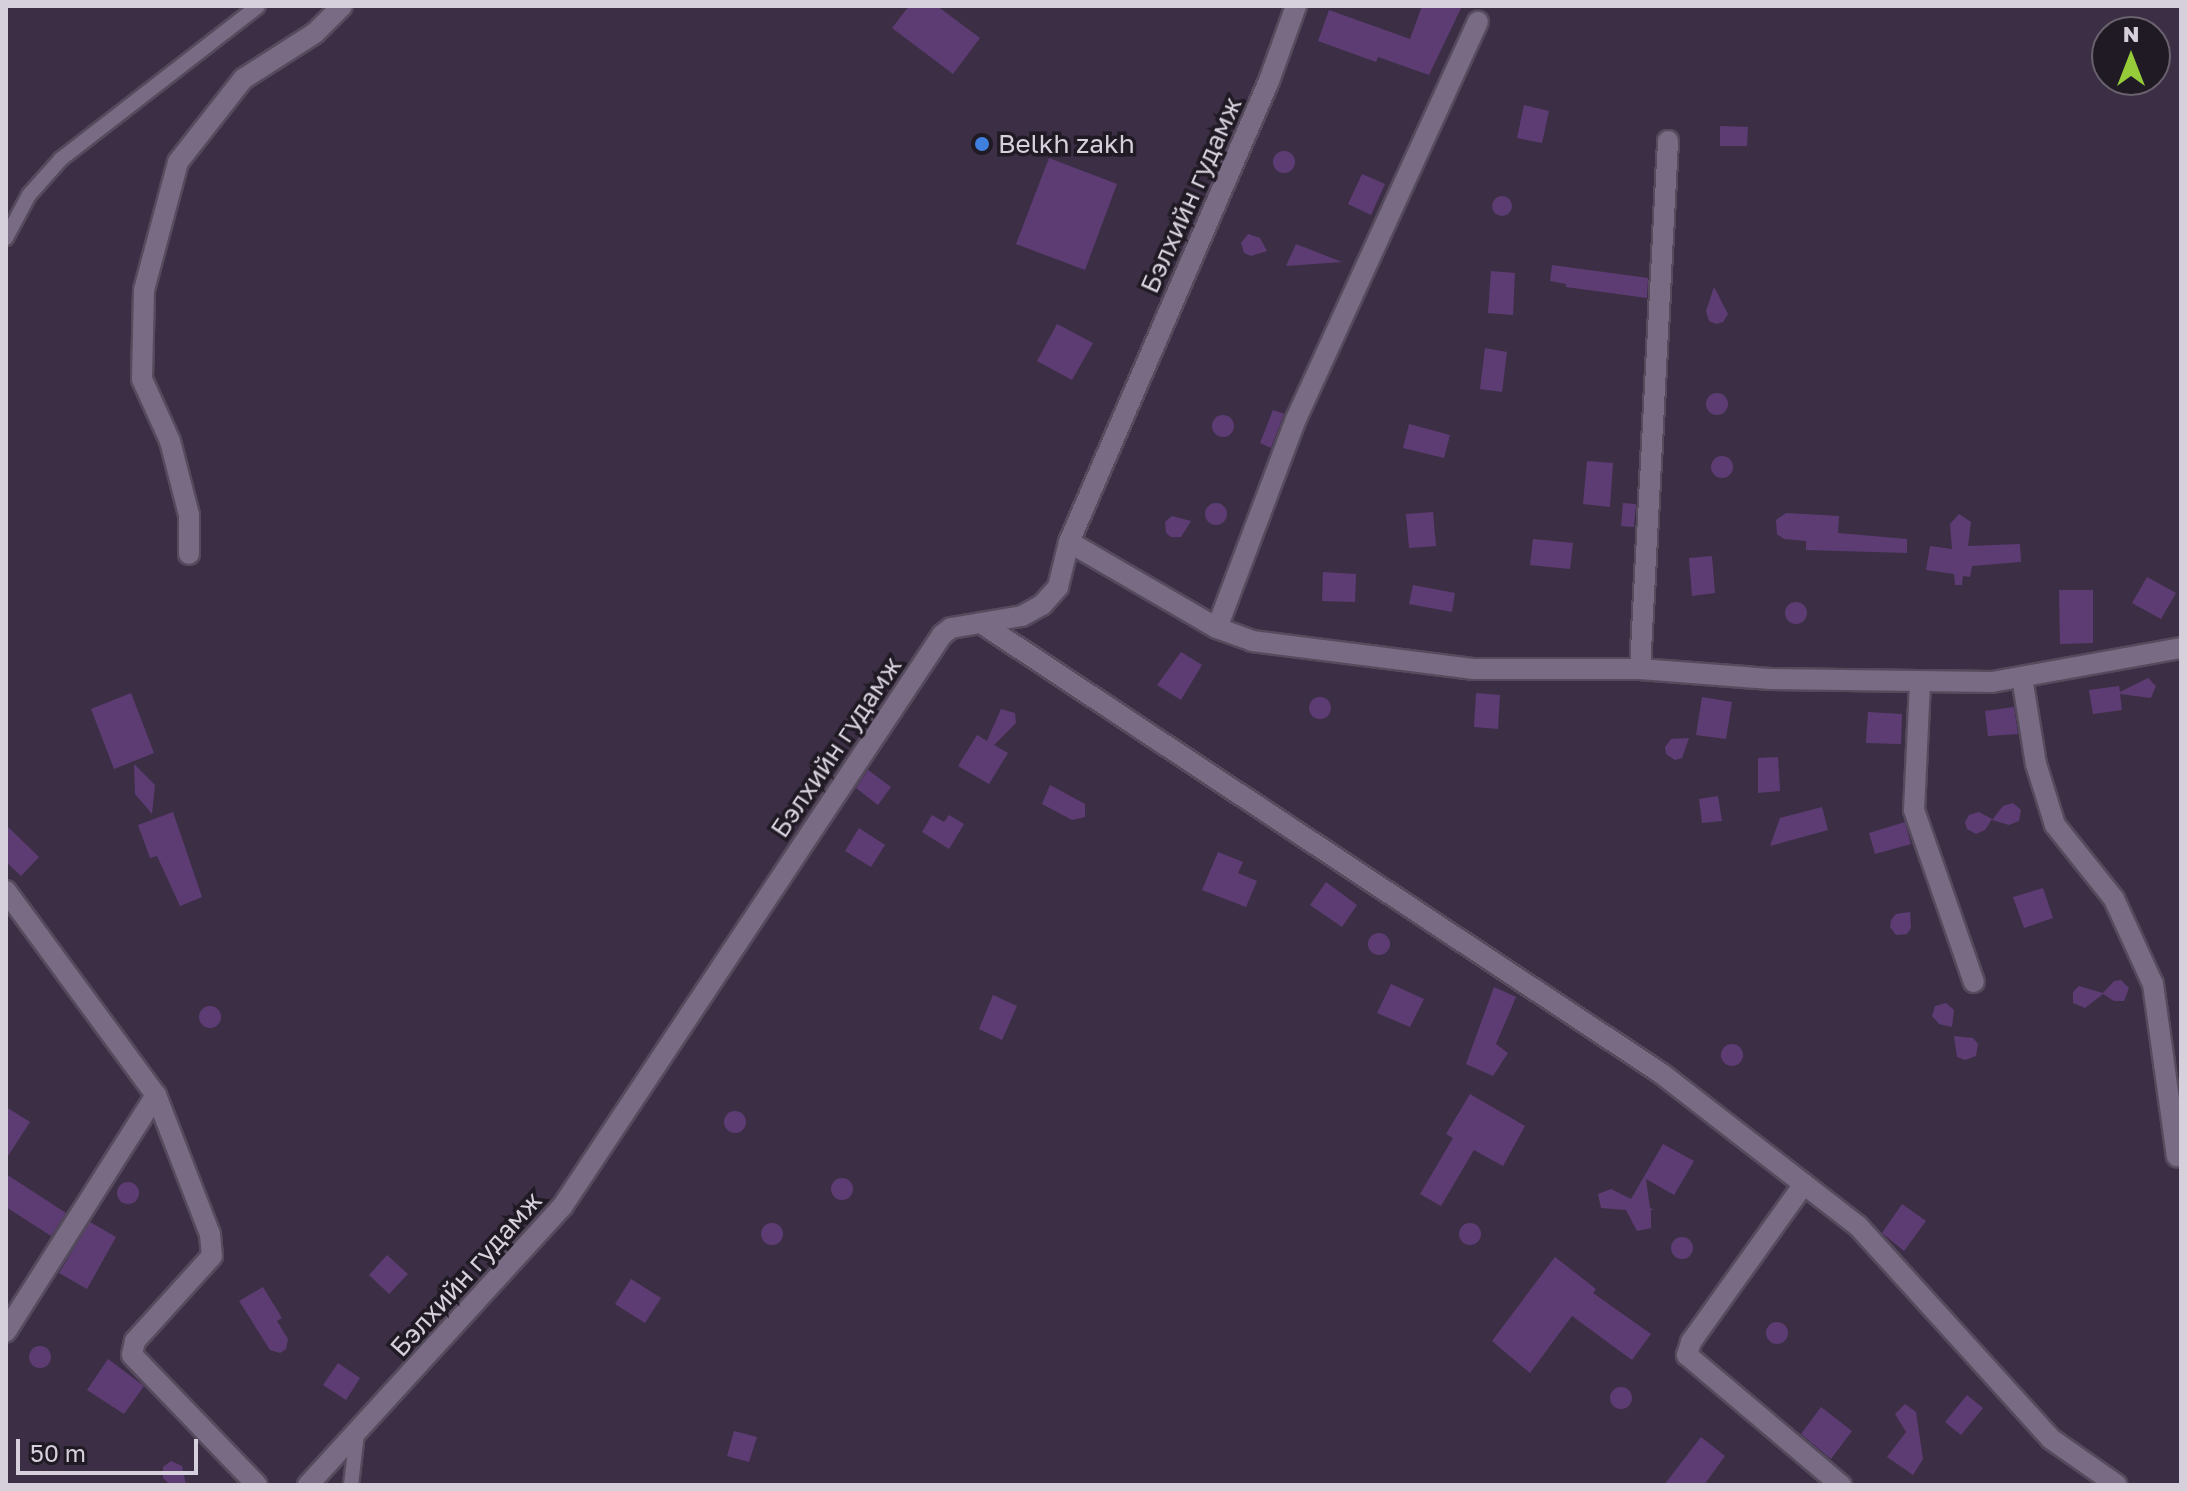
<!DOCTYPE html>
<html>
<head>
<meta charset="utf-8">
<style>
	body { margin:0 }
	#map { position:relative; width:2187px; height:1491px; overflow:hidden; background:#3c2f45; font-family:"Golos Text",sans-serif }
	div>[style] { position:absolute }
	.building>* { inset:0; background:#5d3c73 }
	.round { border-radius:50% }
	.roads { filter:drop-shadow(2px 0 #554b5d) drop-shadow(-2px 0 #554b5d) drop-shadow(0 2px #554b5d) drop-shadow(0 -2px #554b5d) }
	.lane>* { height:14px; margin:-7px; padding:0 7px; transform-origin:7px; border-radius:7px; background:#786b83 }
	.street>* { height:20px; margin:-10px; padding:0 10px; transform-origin:10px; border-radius:10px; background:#786b83 }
	.dots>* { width:22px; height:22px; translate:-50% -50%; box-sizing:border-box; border:4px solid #201a24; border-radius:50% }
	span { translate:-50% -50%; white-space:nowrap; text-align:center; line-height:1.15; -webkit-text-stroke:7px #201a24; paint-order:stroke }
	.poi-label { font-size:26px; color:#d6cfdc }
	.left { translate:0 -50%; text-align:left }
	.street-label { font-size:26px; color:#d6cfdc }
	.frame { position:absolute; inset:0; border:8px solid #d6cfdc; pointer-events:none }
	.north { position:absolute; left:2091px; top:16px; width:80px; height:80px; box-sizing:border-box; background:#201a24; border:2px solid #69626e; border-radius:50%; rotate:0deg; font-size:22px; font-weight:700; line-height:32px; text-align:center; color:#d6cfdc }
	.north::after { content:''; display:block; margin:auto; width:28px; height:36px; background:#96cc3a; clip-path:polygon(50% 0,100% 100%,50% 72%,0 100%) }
	.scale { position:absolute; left:16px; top:1439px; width:182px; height:36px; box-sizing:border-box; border:4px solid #d6cfdc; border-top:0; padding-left:10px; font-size:24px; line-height:28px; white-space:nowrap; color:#d6cfdc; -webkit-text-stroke:6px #201a24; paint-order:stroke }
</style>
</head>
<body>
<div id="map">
	<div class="building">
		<i style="clip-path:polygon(909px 6px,937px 6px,980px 38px,953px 74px,892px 28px)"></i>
		<i style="clip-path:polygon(1422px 6px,1462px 6px,1429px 75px,1378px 57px,1376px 62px,1318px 41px,1329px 10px,1410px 39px)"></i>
		<i style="clip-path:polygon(1524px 105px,1549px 111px,1542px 143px,1517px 138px)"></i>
		<i style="clip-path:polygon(1720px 126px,1748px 127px,1747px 146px,1720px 146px)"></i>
		<i class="round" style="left:1273px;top:151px;width:22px;height:22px"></i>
		<i style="clip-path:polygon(1049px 158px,1117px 184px,1085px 270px,1016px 244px)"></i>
		<i style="clip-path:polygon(1362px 174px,1385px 184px,1371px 215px,1348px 204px)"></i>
		<i class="round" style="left:1492px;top:196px;width:20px;height:20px"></i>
		<i style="clip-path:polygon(1248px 234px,1260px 238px,1267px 251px,1251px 256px,1244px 253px,1241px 243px)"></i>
		<i style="clip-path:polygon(1296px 244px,1342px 262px,1286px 266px)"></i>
		<i style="clip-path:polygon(1552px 265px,1648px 278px,1647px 298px,1566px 287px,1566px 284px,1550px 281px)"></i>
		<i style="clip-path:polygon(1491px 271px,1515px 273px,1513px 315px,1488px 313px)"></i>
		<i style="clip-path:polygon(1714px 287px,1728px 314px,1723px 322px,1716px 324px,1709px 321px,1706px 311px)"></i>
		<i style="clip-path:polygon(1057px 324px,1093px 343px,1072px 380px,1037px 361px)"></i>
		<i style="clip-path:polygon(1485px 348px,1507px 352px,1502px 392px,1480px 389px)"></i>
		<i class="round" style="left:1706px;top:393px;width:22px;height:22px"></i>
		<i style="clip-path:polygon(1273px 410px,1284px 414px,1271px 448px,1260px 443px)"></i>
		<i class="round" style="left:1212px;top:415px;width:22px;height:22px"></i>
		<i style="clip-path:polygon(1409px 424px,1450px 435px,1444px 458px,1403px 448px)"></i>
		<i class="round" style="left:1711px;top:456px;width:22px;height:22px"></i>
		<i style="clip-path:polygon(1587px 461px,1613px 463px,1610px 507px,1583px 504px)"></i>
		<i class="round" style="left:1205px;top:503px;width:22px;height:22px"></i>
		<i style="clip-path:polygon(1623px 503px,1636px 504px,1634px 527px,1621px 526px)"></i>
		<i style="clip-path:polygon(1433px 512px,1436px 546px,1409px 548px,1406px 514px)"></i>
		<i style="clip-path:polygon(1786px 513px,1839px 516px,1838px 533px,1907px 539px,1907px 553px,1806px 550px,1806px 541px,1784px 539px,1777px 534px,1776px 520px)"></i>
		<i style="clip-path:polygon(1959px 514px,1971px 522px,1968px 546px,2020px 544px,2021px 562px,1972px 566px,1970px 577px,1963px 576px,1962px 585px,1955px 585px,1954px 574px,1926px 570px,1930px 546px,1952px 549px,1950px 524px)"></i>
		<i style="clip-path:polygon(1172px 516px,1191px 521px,1181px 537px,1171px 537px,1166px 533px,1165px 522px)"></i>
		<i style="clip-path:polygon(1533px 539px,1573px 543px,1570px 569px,1530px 565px)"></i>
		<i style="clip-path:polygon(1712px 556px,1715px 593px,1692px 596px,1689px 558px)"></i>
		<i style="clip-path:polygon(1323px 572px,1356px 574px,1355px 602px,1322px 601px)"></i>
		<i style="clip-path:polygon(2147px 577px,2176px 593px,2161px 619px,2132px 603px)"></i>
		<i style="clip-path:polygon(1413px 585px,1455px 593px,1452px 612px,1409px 604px)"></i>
		<i style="clip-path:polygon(2059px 590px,2093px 590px,2093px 643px,2060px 644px)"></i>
		<i class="round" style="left:1785px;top:602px;width:22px;height:22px"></i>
		<i style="clip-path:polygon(1181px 652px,1202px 665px,1181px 700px,1157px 685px)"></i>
		<i style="clip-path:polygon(2148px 678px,2156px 686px,2151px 698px,2120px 694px,2122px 710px,2093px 714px,2089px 690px,2119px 686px,2120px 692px)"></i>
		<i style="clip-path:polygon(131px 693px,154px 753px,114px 769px,91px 709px)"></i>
		<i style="clip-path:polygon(1476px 693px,1500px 695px,1498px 729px,1474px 727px)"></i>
		<i style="clip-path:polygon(1702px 697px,1732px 702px,1726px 739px,1696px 735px)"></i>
		<i class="round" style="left:1309px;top:697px;width:22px;height:22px"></i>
		<i style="clip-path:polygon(2014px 707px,2018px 734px,1988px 736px,1985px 711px)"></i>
		<i style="clip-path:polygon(1001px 709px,1015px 713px,1016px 723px,994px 745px,1008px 753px,989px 784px,958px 766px,977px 735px,987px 741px)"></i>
		<i style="clip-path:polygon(1868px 712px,1902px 714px,1901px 744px,1866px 743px)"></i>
		<i style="clip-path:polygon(1689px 738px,1682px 758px,1675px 760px,1666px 754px,1665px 747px,1671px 739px)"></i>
		<i style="clip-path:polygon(1778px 757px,1780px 791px,1758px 793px,1758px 758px)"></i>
		<i style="clip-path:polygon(134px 764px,155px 785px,152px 814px,135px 794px)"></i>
		<i style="clip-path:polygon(868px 770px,891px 787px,878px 805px,856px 788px)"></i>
		<i style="clip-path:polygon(1050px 785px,1085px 804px,1085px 817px,1072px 820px,1042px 804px)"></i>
		<i style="clip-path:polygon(1718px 796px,1722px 821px,1702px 823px,1699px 799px)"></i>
		<i style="clip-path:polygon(2013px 803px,2021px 810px,2019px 821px,2009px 825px,1992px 820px,2003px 806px)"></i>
		<i style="clip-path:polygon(1822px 807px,1828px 830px,1770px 846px,1780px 818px)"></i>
		<i style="clip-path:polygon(173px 812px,202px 897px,180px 906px,157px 856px,150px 858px,138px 825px)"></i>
		<i style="clip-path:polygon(1979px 812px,1992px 819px,1985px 830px,1976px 834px,1967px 829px,1965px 822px,1969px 815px)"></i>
		<i style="clip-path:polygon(932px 815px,944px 822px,949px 815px,964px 824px,949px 849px,922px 832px)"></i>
		<i style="clip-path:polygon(1905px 822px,1911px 844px,1875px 854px,1869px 833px)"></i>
		<i style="clip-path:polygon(6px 825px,39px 857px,21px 876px,6px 862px)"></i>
		<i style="clip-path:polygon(859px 828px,885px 845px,871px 867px,845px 851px)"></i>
		<i style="clip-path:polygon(1218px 852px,1243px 862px,1238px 873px,1257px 881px,1246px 907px,1202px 890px)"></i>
		<i style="clip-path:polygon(1326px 882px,1357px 905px,1342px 927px,1310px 905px)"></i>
		<i style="clip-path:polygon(2043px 888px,2053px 918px,2024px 928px,2013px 897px)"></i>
		<i style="clip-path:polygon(1910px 912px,1911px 928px,1907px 934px,1896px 935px,1890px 927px,1891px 920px,1896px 914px)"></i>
		<i class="round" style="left:1368px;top:933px;width:22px;height:22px"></i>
		<i style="clip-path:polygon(2121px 980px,2129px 988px,2124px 1001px,2114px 1001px,2103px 994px,2085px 1008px,2073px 1003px,2073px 992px,2079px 986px,2103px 993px,2114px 981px)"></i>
		<i style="clip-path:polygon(1391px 984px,1424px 999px,1410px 1027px,1377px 1013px)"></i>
		<i style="clip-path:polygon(1494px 987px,1516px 997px,1496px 1044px,1508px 1053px,1493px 1076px,1466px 1064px)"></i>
		<i style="clip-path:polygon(993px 995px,1017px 1006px,1002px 1040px,979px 1029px)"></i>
		<i style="clip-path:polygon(1946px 1003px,1954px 1010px,1952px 1027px,1939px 1024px,1932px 1016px,1935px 1006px)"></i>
		<i class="round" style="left:199px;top:1006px;width:22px;height:22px"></i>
		<i style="clip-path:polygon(1954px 1036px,1973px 1038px,1978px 1044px,1976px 1056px,1965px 1060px,1957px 1057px)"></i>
		<i class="round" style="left:1721px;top:1044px;width:22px;height:22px"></i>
		<i style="clip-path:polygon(1470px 1094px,1525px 1126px,1503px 1166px,1474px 1150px,1441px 1206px,1420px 1194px,1453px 1138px,1446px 1134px)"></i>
		<i style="clip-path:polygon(6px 1107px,30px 1122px,6px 1159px)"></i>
		<i class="round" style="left:724px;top:1111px;width:22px;height:22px"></i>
		<i style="clip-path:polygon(1663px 1144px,1694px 1161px,1674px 1195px,1646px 1179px,1650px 1208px,1654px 1210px,1651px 1210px,1651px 1228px,1637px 1231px,1626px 1210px,1601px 1208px,1598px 1194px,1611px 1189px,1631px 1199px)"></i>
		<i style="clip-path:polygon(6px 1174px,66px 1213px,51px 1236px,6px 1207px)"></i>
		<i class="round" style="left:831px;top:1178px;width:22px;height:22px"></i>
		<i class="round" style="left:117px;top:1182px;width:22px;height:22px"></i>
		<i style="clip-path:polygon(1902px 1204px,1926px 1221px,1904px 1251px,1882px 1233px)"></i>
		<i style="clip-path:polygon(90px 1222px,116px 1237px,87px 1289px,59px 1273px)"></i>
		<i class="round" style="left:1459px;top:1223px;width:22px;height:22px"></i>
		<i class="round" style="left:761px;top:1223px;width:22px;height:22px"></i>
		<i class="round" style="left:1671px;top:1237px;width:22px;height:22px"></i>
		<i style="clip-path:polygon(387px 1255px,408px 1274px,389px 1294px,369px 1275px)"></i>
		<i style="clip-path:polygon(1555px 1257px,1596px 1289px,1593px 1293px,1651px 1334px,1632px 1360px,1572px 1316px,1530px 1373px,1492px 1341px)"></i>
		<i style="clip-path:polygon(631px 1279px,661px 1298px,645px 1323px,615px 1304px)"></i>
		<i style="clip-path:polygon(263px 1287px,282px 1318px,277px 1321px,288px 1339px,286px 1349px,280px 1353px,270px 1350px,239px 1301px)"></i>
		<i class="round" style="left:1766px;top:1322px;width:22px;height:22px"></i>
		<i class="round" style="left:29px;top:1346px;width:22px;height:22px"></i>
		<i style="clip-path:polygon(108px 1359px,144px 1386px,124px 1414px,87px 1390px)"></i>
		<i style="clip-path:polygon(338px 1363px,360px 1378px,346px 1400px,323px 1385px)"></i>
		<i class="round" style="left:1610px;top:1387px;width:22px;height:22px"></i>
		<i style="clip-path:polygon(1967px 1395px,1983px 1408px,1961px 1435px,1945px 1422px)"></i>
		<i style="clip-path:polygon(1905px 1404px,1916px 1412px,1923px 1459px,1913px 1475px,1887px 1457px,1906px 1432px,1895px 1414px)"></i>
		<i style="clip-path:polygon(1821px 1407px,1852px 1431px,1831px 1459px,1801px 1434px)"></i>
		<i style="clip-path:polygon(734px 1431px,757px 1437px,749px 1462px,727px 1456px)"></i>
		<i style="clip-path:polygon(1701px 1437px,1725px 1456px,1704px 1485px,1664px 1485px)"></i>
		<i style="clip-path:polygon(171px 1461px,182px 1466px,186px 1485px,170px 1485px,163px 1478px,163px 1467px)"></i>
	</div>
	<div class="roads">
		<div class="lane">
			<i style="left:6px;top:238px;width:49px;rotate:-61.9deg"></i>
			<i style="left:29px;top:195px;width:48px;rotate:-48.4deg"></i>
			<i style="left:61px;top:159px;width:249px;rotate:-37.8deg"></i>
			<i style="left:351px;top:1485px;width:52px;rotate:-83.4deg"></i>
		</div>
		<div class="street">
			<i style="left:1069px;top:542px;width:171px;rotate:30.2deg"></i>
			<i style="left:1217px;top:628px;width:37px;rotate:20deg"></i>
			<i style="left:1252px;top:641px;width:224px;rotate:7.2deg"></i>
			<i style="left:1474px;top:669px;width:166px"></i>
			<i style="left:1640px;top:669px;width:131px;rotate:4.4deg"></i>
			<i style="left:1771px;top:679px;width:221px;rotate:0.8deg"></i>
			<i style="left:1992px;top:682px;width:192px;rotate:-10.2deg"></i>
			<i style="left:189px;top:554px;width:39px;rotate:-90deg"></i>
			<i style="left:189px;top:515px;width:76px;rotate:-104.4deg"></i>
			<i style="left:170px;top:441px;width:68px;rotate:-114.3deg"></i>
			<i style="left:142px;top:379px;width:89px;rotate:-88.7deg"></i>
			<i style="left:144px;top:290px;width:132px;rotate:-75.1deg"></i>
			<i style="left:178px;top:162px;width:105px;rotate:-51.9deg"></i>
			<i style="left:243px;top:79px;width:85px;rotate:-32.6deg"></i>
			<i style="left:315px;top:33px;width:38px;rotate:-45deg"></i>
			<i style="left:981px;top:623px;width:817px;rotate:33.51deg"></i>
			<i style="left:1662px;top:1074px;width:248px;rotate:37.8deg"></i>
			<i style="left:1858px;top:1226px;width:287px;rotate:47.8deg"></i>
			<i style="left:2051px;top:1439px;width:80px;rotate:34.9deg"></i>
			<i style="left:1217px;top:628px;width:223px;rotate:-69.3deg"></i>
			<i style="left:1296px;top:419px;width:437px;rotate:-65.4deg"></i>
			<i style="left:1640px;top:669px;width:529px;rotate:-86.96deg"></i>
			<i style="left:2022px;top:677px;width:88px;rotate:80.9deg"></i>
			<i style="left:2036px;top:764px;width:64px;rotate:72.7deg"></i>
			<i style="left:2055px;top:825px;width:95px;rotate:51.4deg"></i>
			<i style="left:2114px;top:899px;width:94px;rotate:65.4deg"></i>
			<i style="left:2153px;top:984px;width:174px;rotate:82.1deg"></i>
			<i style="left:1920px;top:683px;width:127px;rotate:92.7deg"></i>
			<i style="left:1914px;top:810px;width:182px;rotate:70.8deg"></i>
			<i style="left:6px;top:891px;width:253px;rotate:53.7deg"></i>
			<i style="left:156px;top:1095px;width:280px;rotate:122.4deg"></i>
			<i style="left:156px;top:1095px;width:149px;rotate:68.8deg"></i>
			<i style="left:210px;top:1234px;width:22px;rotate:85deg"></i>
			<i style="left:212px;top:1256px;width:115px;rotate:132.2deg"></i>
			<i style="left:135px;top:1341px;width:14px;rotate:102deg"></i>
			<i style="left:132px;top:1355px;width:180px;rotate:46.1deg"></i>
			<i style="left:1804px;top:1184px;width:194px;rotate:125.6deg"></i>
			<i style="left:1691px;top:1342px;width:14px;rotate:107deg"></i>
			<i style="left:1687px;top:1355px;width:202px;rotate:40.2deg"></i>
			<i style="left:308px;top:1485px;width:377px;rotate:-47.6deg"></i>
			<i style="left:562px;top:1207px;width:687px;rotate:-56.4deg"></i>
			<i style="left:942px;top:635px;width:11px;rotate:-38deg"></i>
			<i style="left:951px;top:628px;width:72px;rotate:-9.6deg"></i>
			<i style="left:1022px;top:616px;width:23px;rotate:-29deg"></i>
			<i style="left:1042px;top:605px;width:24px;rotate:-48deg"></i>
			<i style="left:1058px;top:587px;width:46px;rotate:-76.3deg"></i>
			<i style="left:1069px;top:542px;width:503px;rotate:-66.55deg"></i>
			<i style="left:1269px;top:81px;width:80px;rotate:-70.2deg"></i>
		</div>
	</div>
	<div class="dots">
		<i style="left:982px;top:144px;background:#3f7fe0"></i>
	</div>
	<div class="poi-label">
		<span class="left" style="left:998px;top:144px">Belkh zakh</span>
	</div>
	<div class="street-label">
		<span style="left:1191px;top:195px;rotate:-66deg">Бэлхийн гудамж</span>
		<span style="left:836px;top:747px;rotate:-56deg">Бэлхийн гудамж</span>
		<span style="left:466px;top:1274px;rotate:-48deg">Бэлхийн гудамж</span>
	</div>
	<div class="frame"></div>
	<div class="north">N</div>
	<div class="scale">50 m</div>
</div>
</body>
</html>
